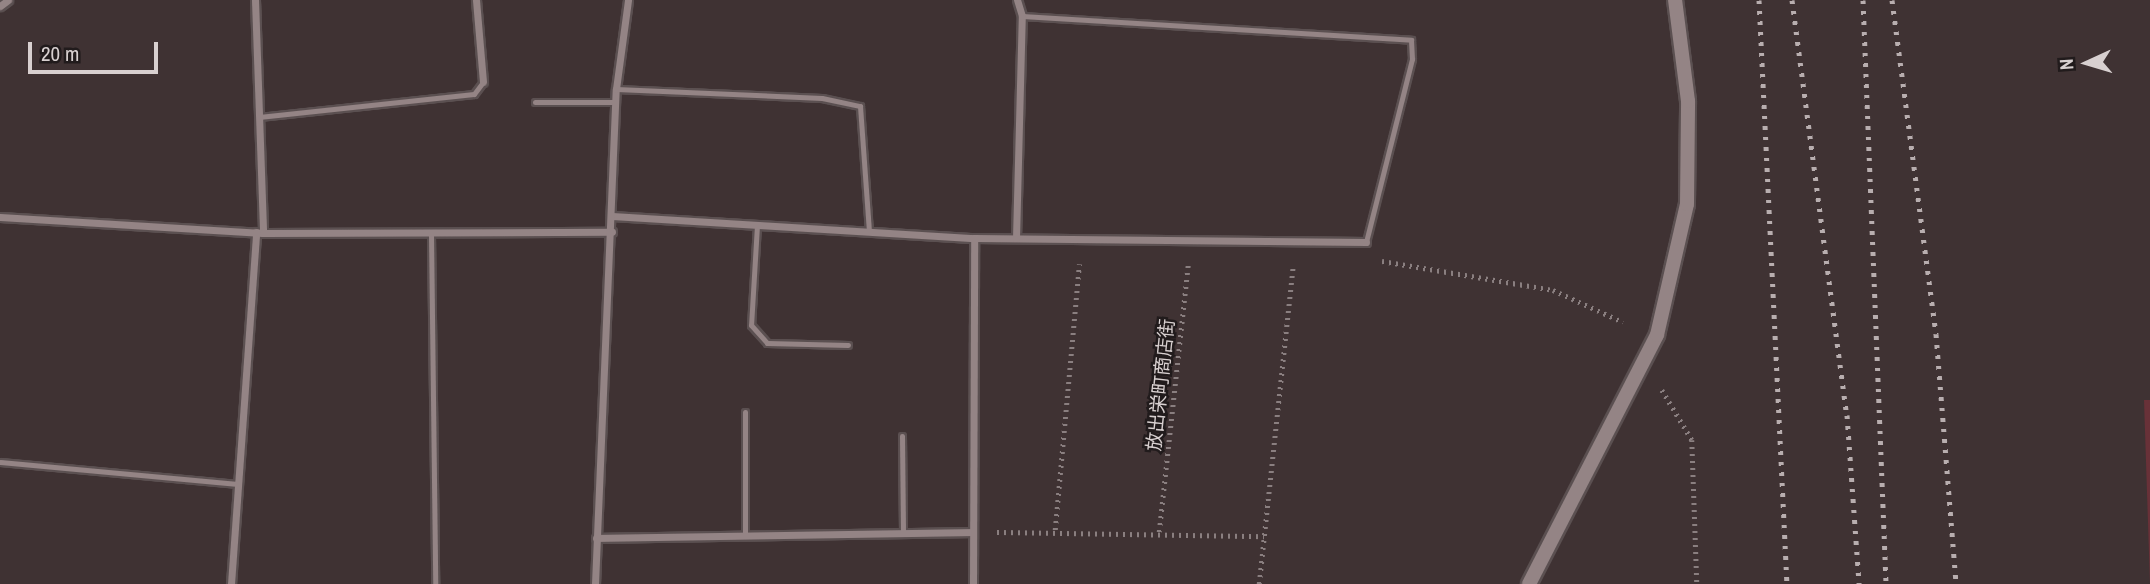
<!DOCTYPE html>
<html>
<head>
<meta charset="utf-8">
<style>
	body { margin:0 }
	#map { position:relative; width:2150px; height:584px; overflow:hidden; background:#3f3233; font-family:"Archivo Narrow","Noto Sans JP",sans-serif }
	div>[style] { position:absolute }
	.green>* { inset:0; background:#683138 }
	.path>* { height:4.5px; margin-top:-2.25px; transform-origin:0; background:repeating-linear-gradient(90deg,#8a7f80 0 2px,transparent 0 7px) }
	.roads { filter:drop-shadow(2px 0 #5b5051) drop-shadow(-2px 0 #5b5051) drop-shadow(0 2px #5b5051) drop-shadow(0 -2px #5b5051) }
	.lane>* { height:5px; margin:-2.5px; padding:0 2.5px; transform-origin:2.5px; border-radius:2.5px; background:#948485 }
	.street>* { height:7px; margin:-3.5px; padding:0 3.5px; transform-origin:3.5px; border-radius:3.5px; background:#948485 }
	.secondary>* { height:14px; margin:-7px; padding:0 7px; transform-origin:7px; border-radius:7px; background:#948485 }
	.rail>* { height:5px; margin-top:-2.5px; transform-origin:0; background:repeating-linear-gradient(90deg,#b8aeaf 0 3.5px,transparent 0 10.5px) }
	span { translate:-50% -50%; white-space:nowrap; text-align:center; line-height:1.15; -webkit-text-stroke:5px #211b1c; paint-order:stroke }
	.street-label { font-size:19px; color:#d8d0d0 }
	.north { position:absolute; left:2052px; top:28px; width:70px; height:70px; -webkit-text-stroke:5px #211b1c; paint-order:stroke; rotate:266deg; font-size:19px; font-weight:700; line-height:28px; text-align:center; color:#d8d0d0 }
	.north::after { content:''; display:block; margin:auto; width:24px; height:32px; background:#d8d0d0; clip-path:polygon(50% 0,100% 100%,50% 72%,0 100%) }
	.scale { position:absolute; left:28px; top:42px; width:130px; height:32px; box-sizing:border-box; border:4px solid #d8d0d0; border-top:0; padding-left:9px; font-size:21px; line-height:24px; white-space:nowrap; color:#d8d0d0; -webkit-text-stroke:5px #211b1c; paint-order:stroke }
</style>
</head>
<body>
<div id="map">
	<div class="green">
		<i style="clip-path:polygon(2144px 400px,2150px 400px,2150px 584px)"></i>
	</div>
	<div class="path">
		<i style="left:1382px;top:261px;width:173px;rotate:9.6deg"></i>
		<i style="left:1553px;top:290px;width:77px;rotate:24.6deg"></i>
		<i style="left:1662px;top:390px;width:58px;rotate:59deg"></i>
		<i style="left:1692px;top:440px;width:144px;rotate:88deg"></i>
		<i style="left:1055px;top:530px;width:267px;rotate:-84.8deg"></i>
		<i style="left:997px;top:532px;width:267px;rotate:0.9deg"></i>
		<i style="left:1159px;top:532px;width:268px;rotate:-83.8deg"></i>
		<i style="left:1259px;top:584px;width:321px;rotate:-83.9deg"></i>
	</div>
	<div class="roads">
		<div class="lane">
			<i style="left:1022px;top:16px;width:390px;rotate:3.5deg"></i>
			<i style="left:1411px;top:40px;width:19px;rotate:87deg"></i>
			<i style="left:1412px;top:59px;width:189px;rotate:104.1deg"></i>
			<i style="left:616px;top:89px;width:206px;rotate:2.5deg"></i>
			<i style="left:822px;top:98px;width:39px;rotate:12deg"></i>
			<i style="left:860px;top:106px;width:126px;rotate:85.9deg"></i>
			<i style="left:535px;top:102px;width:80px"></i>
			<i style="left:259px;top:117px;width:216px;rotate:-6.1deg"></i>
			<i style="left:474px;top:94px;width:15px;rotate:-53deg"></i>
			<i style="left:757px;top:225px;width:100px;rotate:93.4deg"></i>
			<i style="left:751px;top:325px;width:24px;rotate:48deg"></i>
			<i style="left:767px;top:343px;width:81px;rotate:1.4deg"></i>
			<i style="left:431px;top:234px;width:350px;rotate:89.3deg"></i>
			<i style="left:902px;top:436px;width:97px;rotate:89.4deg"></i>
			<i style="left:0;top:462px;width:239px;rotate:5.3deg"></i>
			<i style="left:745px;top:536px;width:124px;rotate:-90deg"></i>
		</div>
		<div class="street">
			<i style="left:255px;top:0;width:233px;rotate:88deg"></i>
			<i style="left:476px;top:0;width:82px;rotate:85.1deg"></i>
			<i style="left:0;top:6px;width:10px;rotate:-37deg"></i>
			<i style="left:612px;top:216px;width:363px;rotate:3.5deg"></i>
			<i style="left:974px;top:238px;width:392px;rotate:0.6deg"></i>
			<i style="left:0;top:217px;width:263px;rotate:3.5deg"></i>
			<i style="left:263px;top:233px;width:349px;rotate:-0.2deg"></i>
			<i style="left:1016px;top:238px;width:222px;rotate:-88.5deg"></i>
			<i style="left:1022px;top:16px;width:17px;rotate:-107deg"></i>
			<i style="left:596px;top:538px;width:376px;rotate:-0.9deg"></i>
			<i style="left:231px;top:584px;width:353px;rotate:-85.9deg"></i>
			<i style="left:595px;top:584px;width:495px;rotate:-87.6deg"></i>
			<i style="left:616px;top:89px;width:90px;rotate:-82.3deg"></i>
			<i style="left:973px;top:584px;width:346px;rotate:-89.8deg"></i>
		</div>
		<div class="secondary">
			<i style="left:1529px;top:584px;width:280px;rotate:-62.8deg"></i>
			<i style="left:1657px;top:335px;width:134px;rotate:-77.1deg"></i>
			<i style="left:1687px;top:204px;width:103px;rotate:-89.4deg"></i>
			<i style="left:1688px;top:101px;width:102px;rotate:-97.3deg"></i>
		</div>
	</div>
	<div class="rail">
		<i style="left:1759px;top:0;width:585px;rotate:87.26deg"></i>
		<i style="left:1792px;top:0;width:419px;rotate:82.5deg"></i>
		<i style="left:1847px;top:415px;width:169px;rotate:85.9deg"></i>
		<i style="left:1863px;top:0;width:584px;rotate:87.74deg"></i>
		<i style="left:1892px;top:0;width:337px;rotate:82.5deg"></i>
		<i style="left:1936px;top:334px;width:251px;rotate:85.4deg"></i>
	</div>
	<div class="street-label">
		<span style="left:1161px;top:385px;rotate:-84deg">放出栄町商店街</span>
	</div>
	<div class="north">N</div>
	<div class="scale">20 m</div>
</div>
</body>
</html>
